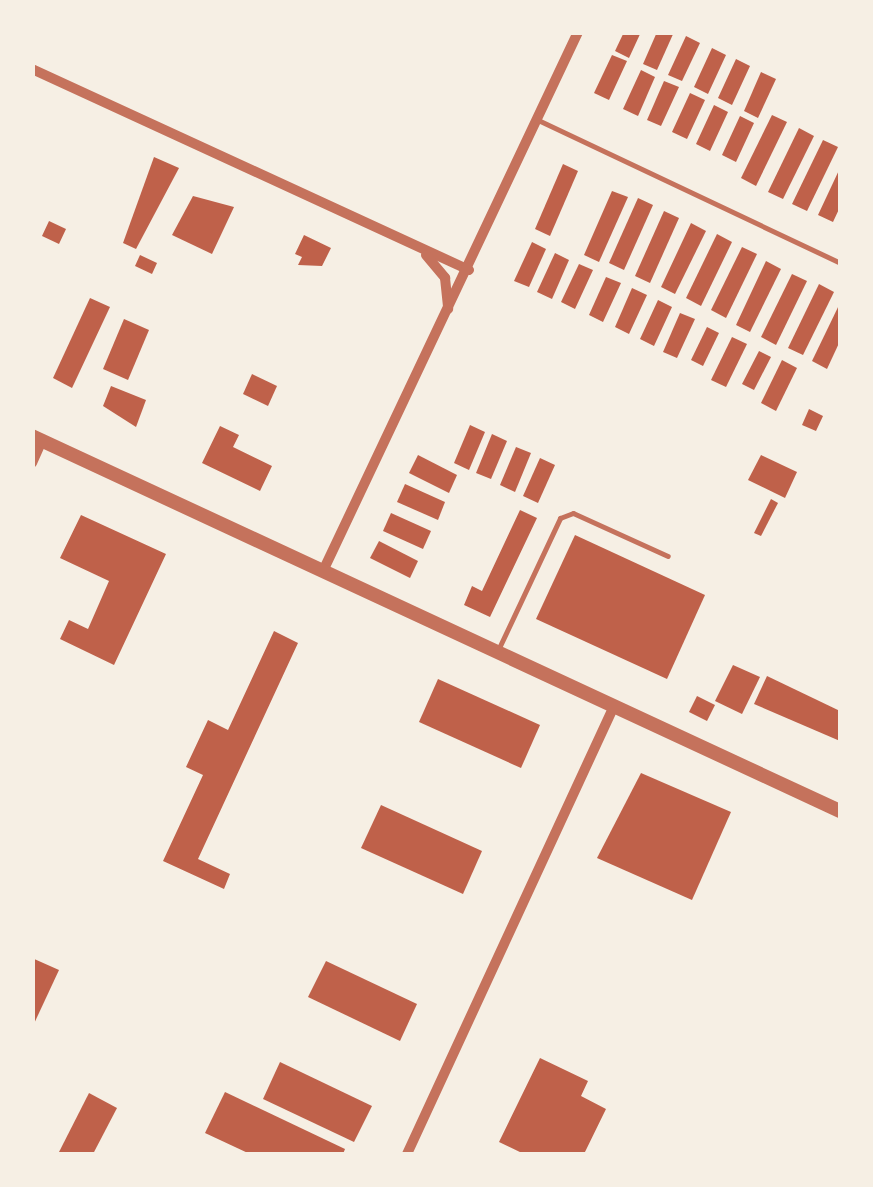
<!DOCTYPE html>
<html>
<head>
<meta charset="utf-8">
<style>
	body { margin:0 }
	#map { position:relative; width:873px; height:1187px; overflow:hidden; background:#f6efe4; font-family:"Fira Sans",sans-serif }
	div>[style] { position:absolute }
	.building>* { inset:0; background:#bf614a }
	.service>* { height:5px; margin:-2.5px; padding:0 2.5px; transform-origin:2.5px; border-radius:2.5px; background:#c5725c }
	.minor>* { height:10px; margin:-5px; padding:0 5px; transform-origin:5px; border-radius:5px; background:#c5725c }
	.tertiary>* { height:14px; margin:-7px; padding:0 7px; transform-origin:7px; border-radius:7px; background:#c5725c }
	span { translate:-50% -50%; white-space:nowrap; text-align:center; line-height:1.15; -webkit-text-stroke:9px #f6efe4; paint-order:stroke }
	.frame { position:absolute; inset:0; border:35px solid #f6efe4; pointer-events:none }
</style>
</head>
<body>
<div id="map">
	<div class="building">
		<i style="clip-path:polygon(624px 32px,641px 32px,629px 58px,615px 51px)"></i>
		<i style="clip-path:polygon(657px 32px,674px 32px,657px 70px,643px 64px)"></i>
		<i style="clip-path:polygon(686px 36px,700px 43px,682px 81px,668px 75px)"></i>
		<i style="clip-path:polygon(712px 48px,726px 55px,708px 94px,694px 87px)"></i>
		<i style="clip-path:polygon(612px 55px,627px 61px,609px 100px,594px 93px)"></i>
		<i style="clip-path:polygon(736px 59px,750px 66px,732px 105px,718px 98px)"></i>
		<i style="clip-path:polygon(641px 70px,655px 77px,638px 116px,623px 109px)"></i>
		<i style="clip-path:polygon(761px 72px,776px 79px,758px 118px,744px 111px)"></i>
		<i style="clip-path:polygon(664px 81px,679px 87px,661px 126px,647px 120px)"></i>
		<i style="clip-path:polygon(690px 93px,705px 100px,687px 139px,672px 132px)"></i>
		<i style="clip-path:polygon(714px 105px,728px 112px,710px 151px,696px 144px)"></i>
		<i style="clip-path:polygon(772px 115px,787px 122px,756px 186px,741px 178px)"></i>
		<i style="clip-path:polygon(740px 116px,754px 123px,736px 162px,722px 155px)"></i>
		<i style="clip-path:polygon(799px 128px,814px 136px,783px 199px,768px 192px)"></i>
		<i style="clip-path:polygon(823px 140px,838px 147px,807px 211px,792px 204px)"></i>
		<i style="clip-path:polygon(154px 157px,179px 168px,136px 249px,123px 243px)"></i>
		<i style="clip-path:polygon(563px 164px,578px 171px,550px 236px,535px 229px)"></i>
		<i style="clip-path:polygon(840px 168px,840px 207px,833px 222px,818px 215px)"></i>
		<i style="clip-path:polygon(612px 191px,628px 197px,599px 262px,584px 255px)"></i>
		<i style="clip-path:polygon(193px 196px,234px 207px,212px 254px,172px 235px)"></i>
		<i style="clip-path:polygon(638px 198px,653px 205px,624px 270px,609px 263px)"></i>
		<i style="clip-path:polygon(664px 211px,679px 218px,650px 283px,635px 276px)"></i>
		<i style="clip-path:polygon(49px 221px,66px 229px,59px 244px,42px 236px)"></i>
		<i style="clip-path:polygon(691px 223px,706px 231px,675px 294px,661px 287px)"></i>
		<i style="clip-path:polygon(717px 234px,732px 242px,701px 306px,686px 298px)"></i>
		<i style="clip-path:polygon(304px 235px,331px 248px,322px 266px,298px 265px,302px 257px,295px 254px)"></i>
		<i style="clip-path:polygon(532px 242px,546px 249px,529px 287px,514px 281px)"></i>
		<i style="clip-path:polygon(742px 247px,757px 254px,726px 318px,711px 310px)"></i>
		<i style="clip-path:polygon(555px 253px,569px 260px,552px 299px,537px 292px)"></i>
		<i style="clip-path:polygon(140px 255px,157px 263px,152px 274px,135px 266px)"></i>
		<i style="clip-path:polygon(766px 261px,781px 269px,750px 332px,736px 325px)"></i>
		<i style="clip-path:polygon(579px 264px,593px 270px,575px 309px,561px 302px)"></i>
		<i style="clip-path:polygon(792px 274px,807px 281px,776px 345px,761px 337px)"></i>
		<i style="clip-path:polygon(606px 277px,621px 283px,603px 322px,589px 315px)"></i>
		<i style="clip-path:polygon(819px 284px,834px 292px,803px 355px,788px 348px)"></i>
		<i style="clip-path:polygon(632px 288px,647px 295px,629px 334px,615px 327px)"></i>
		<i style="clip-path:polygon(90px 298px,110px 307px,72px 388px,53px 378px)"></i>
		<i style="clip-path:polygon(658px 300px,672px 307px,654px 346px,640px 339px)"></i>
		<i style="clip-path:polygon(840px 303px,840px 341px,827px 369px,812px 361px)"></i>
		<i style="clip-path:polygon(680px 313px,695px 319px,677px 358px,663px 352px)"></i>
		<i style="clip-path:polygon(124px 319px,149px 330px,128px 380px,103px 369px)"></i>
		<i style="clip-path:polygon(707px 327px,719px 333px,703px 366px,691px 360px)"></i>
		<i style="clip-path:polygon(732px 337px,747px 344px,726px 387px,711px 380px)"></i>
		<i style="clip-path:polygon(759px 351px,771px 357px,754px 390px,742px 384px)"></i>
		<i style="clip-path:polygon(782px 360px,797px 368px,776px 411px,761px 403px)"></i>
		<i style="clip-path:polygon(252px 374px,277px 386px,268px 406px,243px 394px)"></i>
		<i style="clip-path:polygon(111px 386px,146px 400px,136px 427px,103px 406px)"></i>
		<i style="clip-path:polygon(809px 409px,823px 416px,816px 431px,802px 425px)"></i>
		<i style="clip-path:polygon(470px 425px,485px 432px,469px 470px,454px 463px)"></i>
		<i style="clip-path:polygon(220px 426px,239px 435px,233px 447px,272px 466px,260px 491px,202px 463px)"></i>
		<i style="clip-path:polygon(492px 434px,507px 441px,491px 479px,476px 473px)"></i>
		<i style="clip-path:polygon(516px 447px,531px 453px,515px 492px,500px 485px)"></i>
		<i style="clip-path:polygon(418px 455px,457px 475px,449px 493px,409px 473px)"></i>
		<i style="clip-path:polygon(761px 455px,797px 472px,785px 498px,748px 480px)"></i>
		<i style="clip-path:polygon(540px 458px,555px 465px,538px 503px,523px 496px)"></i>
		<i style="clip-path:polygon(405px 484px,445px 502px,438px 520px,397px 502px)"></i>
		<i style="clip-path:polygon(771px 499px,778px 503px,761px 536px,754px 533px)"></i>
		<i style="clip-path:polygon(520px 510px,537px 518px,490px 617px,464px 605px,472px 586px,482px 591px)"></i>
		<i style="clip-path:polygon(391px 513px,431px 531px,423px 549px,383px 531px)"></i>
		<i style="clip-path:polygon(81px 515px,166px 554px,114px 665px,60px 639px,69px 620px,88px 629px,109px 581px,60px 558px)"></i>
		<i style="clip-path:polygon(575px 535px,705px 595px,667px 679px,536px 619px)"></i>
		<i style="clip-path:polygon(379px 541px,418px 561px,410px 578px,370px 558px)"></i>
		<i style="clip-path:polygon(274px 631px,298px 643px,198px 859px,230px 874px,224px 889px,163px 861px,203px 775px,186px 767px,208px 720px,228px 730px)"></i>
		<i style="clip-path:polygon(733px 665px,760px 677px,742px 714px,715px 701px)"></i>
		<i style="clip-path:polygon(767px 676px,840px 711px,840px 741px,754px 704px)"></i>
		<i style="clip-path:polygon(438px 679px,540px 725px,521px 768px,419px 722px)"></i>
		<i style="clip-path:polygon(697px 696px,715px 705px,707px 721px,689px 712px)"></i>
		<i style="clip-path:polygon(641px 773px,731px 812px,692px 900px,597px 858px)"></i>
		<i style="clip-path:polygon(381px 805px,482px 851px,463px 894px,361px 848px)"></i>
		<i style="clip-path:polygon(32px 958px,59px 970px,32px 1028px)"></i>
		<i style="clip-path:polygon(326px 961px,417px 1004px,400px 1041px,308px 997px)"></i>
		<i style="clip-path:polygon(540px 1058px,588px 1081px,581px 1096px,606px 1109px,584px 1154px,524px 1154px,499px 1142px)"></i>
		<i style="clip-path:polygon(280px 1062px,372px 1106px,354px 1142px,263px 1099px)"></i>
		<i style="clip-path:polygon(225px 1092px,345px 1149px,343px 1154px,250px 1154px,205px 1133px)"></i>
		<i style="clip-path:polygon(89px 1093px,117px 1108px,93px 1154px,58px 1154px)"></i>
	</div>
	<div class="service">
		<i style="left:538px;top:120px;width:334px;rotate:25.3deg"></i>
		<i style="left:498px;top:650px;width:146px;rotate:-64.8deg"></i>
		<i style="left:560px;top:518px;width:14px;rotate:-21deg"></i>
		<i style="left:573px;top:513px;width:104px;rotate:24.4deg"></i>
	</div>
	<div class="minor">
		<i style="left:32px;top:69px;width:481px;rotate:24.7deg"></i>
		<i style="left:426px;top:255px;width:30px;rotate:50deg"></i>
		<i style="left:445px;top:278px;width:31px;rotate:84deg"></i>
		<i style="left:32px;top:463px;width:24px;rotate:-66deg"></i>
		<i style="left:323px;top:571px;width:596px;rotate:-64.68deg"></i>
		<i style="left:407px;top:1154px;width:494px;rotate:-65.2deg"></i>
	</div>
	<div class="tertiary">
		<i style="left:32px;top:436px;width:891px;rotate:24.9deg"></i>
	</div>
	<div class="frame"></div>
</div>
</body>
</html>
